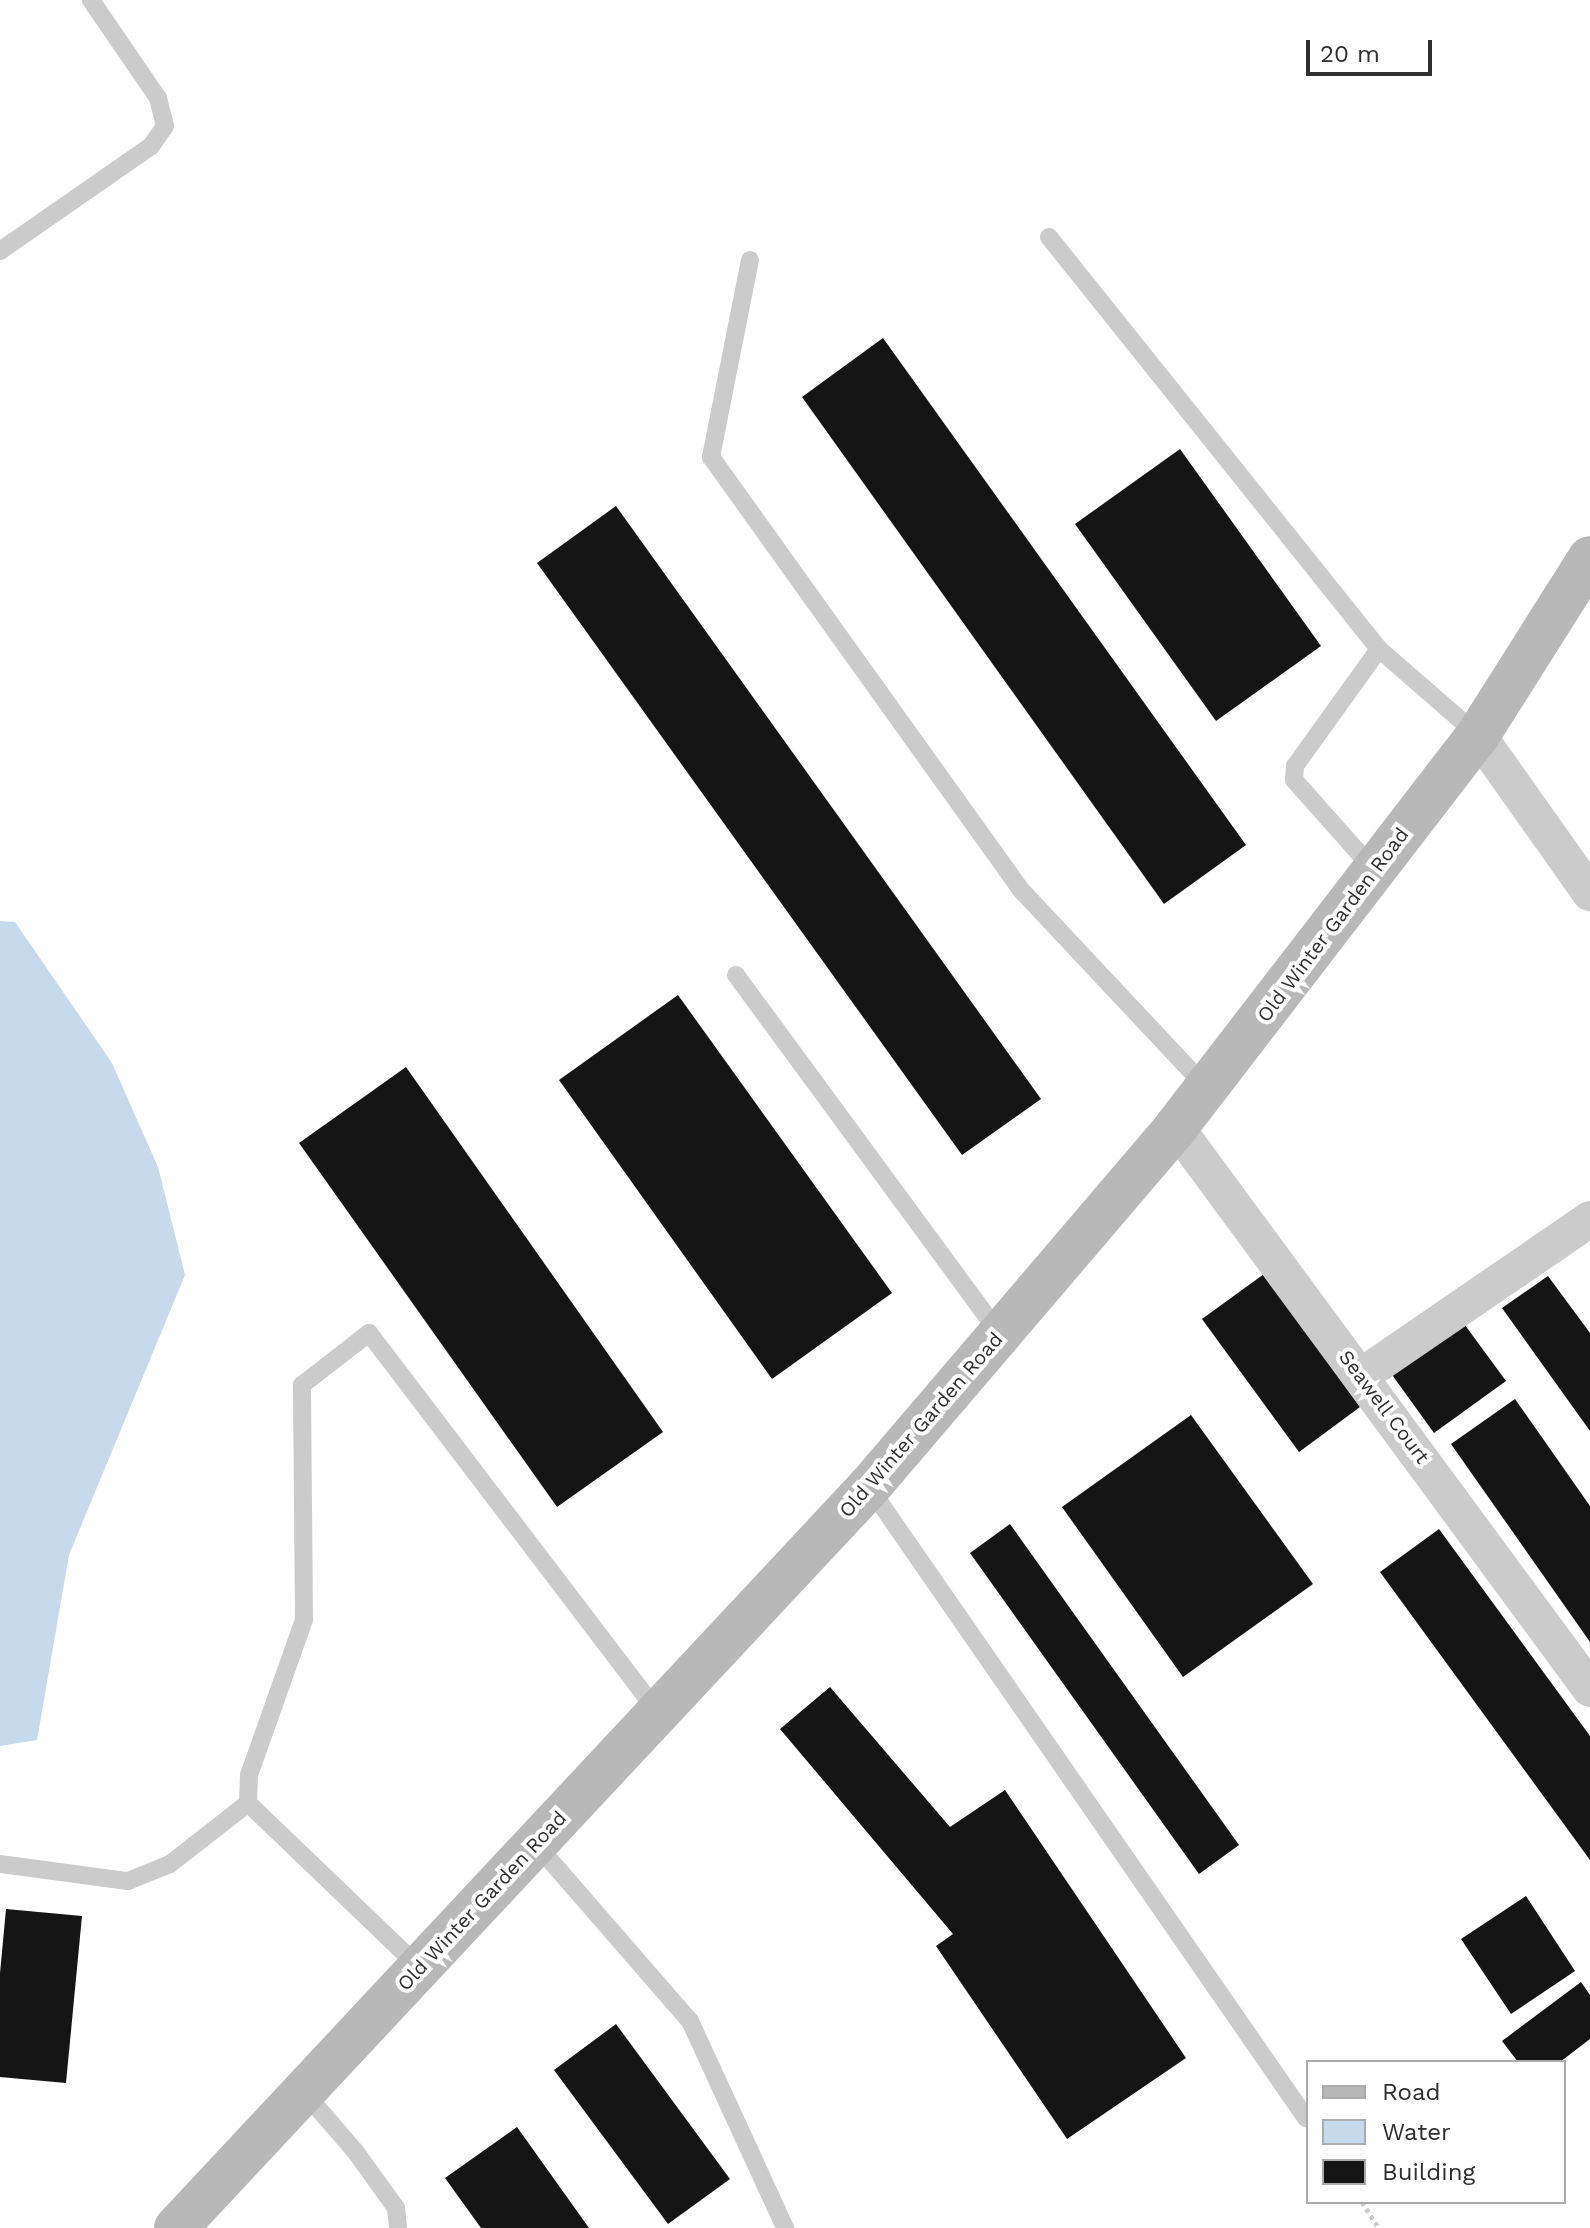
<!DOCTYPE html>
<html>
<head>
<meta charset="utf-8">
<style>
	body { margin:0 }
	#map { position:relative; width:1590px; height:2228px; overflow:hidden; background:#fff; font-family:"Work Sans",sans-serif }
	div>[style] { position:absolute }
	.water>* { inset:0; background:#c7d9ec }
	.building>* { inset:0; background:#151515 }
	.path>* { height:5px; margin-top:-2.5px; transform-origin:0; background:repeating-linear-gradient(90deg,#cbcbcb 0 4px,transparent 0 8px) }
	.lane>* { height:18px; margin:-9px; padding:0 9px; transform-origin:9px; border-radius:9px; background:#cbcbcb }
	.street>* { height:36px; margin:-18px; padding:0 18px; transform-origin:18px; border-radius:18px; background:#cbcbcb }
	.secondary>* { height:44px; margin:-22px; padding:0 22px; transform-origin:22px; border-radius:22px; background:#b8b8b8 }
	span { translate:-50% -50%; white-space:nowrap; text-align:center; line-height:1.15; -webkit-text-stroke:8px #fff; paint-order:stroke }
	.street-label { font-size:20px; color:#2e2e2e }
	.legend { position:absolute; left:1306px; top:2060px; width:260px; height:144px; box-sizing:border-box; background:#fff; border:2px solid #ababab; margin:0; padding:10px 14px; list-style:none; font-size:24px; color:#2e2e2e }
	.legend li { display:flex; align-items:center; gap:16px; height:40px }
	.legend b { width:40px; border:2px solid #ababab }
	.scale { position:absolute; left:1306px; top:40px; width:126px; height:36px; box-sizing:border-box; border:4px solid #2e2e2e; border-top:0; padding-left:10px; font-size:24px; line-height:28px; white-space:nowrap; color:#2e2e2e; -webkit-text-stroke:6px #fff; paint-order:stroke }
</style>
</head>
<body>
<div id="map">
	<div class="water">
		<i style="clip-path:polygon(0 921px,15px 922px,112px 1063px,158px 1167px,185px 1275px,69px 1555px,37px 1740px,0 1746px)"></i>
	</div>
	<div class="building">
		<i style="clip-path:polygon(883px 338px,1246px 845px,1164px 904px,802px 397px)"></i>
		<i style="clip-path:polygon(1180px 449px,1321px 646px,1216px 721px,1075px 524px)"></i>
		<i style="clip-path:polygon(616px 506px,1041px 1099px,962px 1155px,537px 563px)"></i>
		<i style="clip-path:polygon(678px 995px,892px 1293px,772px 1379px,559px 1080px)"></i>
		<i style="clip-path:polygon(406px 1067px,663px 1432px,557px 1507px,299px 1143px)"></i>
		<i style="clip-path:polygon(1264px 1274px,1360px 1407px,1299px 1452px,1202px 1319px)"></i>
		<i style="clip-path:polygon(1548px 1276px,1590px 1333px,1590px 1431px,1502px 1308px)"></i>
		<i style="clip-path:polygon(1462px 1321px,1506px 1381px,1434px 1433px,1390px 1372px)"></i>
		<i style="clip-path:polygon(1515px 1399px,1590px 1506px,1590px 1642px,1451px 1444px)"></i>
		<i style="clip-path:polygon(1191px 1415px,1313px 1584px,1183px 1677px,1062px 1507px)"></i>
		<i style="clip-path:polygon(1010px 1524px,1239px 1845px,1199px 1874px,970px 1553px)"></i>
		<i style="clip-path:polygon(1439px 1529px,1590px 1736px,1590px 1860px,1380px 1572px)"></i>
		<i style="clip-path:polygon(830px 1687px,950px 1827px,1005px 1790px,1186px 2058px,1067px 2139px,936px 1946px,953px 1934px,780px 1729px)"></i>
		<i style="clip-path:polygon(1526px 1896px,1575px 1971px,1511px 2014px,1461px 1939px)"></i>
		<i style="clip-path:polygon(6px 1909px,82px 1916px,66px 2083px,0 2077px,0 1973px)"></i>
		<i style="clip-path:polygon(1581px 1982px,1590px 1995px,1590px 2039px,1560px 2062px,1518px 2062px,1502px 2041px)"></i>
		<i style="clip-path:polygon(616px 2024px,730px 2179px,668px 2224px,554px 2070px)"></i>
		<i style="clip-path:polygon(517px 2127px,589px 2228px,481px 2228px,445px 2178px)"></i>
	</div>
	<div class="path">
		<i style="left:1362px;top:2202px;width:31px;rotate:57deg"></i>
	</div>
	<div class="lane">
		<i style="left:1049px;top:237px;width:528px;rotate:51.31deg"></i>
		<i style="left:1379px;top:649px;width:131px;rotate:41deg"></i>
		<i style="left:0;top:251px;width:184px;rotate:-34.8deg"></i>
		<i style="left:151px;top:146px;width:24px;rotate:-55deg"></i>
		<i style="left:165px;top:126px;width:29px;rotate:-104deg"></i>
		<i style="left:158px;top:98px;width:119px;rotate:-124.4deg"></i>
		<i style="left:750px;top:260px;width:201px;rotate:101.2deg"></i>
		<i style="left:711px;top:457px;width:533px;rotate:54.4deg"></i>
		<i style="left:1021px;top:890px;width:270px;rotate:46.8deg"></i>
		<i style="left:1374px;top:870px;width:120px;rotate:-131.6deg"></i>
		<i style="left:1294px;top:780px;width:14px;rotate:-86deg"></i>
		<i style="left:1295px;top:766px;width:144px;rotate:-54.3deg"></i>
		<i style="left:736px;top:975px;width:446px;rotate:53.7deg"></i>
		<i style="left:869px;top:1487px;width:768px;rotate:55.3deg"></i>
		<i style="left:536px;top:1844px;width:235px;rotate:49deg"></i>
		<i style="left:690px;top:2021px;width:228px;rotate:65.3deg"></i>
		<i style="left:0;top:1864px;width:129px;rotate:7.6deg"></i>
		<i style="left:128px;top:1881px;width:45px;rotate:-22deg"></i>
		<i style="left:170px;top:1864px;width:99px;rotate:-38deg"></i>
		<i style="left:420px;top:1968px;width:238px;rotate:-136.2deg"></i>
		<i style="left:248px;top:1803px;width:28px;rotate:-88deg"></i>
		<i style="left:249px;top:1775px;width:164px;rotate:-70.5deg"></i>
		<i style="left:304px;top:1620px;width:235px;rotate:-90.5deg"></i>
		<i style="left:302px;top:1385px;width:85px;rotate:-37.8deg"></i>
		<i style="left:369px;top:1333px;width:478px;rotate:52.7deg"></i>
		<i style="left:304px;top:2092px;width:78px;rotate:49.2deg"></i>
		<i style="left:355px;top:2151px;width:70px;rotate:54.3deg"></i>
		<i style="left:396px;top:2208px;width:20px;rotate:84deg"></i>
	</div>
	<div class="street">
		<i style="left:1478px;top:735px;width:194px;rotate:54.7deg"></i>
		<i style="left:1176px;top:1127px;width:698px;rotate:53.62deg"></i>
		<i style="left:1361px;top:1376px;width:278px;rotate:-34.4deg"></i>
	</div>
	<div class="secondary">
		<i style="left:176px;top:2228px;width:1015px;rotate:-46.92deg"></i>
		<i style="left:869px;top:1487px;width:473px;rotate:-49.5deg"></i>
		<i style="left:1176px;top:1127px;width:495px;rotate:-52.4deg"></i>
		<i style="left:1478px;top:735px;width:209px;rotate:-57.7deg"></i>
	</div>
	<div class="street-label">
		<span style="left:1333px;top:925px;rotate:-53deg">Old Winter Garden Road</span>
		<span style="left:1384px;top:1407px;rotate:53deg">Seawell Court</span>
		<span style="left:921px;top:1425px;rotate:-49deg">Old Winter Garden Road</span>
		<span style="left:482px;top:1901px;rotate:-47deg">Old Winter Garden Road</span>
	</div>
	<ul class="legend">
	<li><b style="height:10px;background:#b8b8b8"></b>Road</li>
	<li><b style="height:22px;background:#c7d9ec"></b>Water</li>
	<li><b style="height:22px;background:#151515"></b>Building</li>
	</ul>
	<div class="scale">20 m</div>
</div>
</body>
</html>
